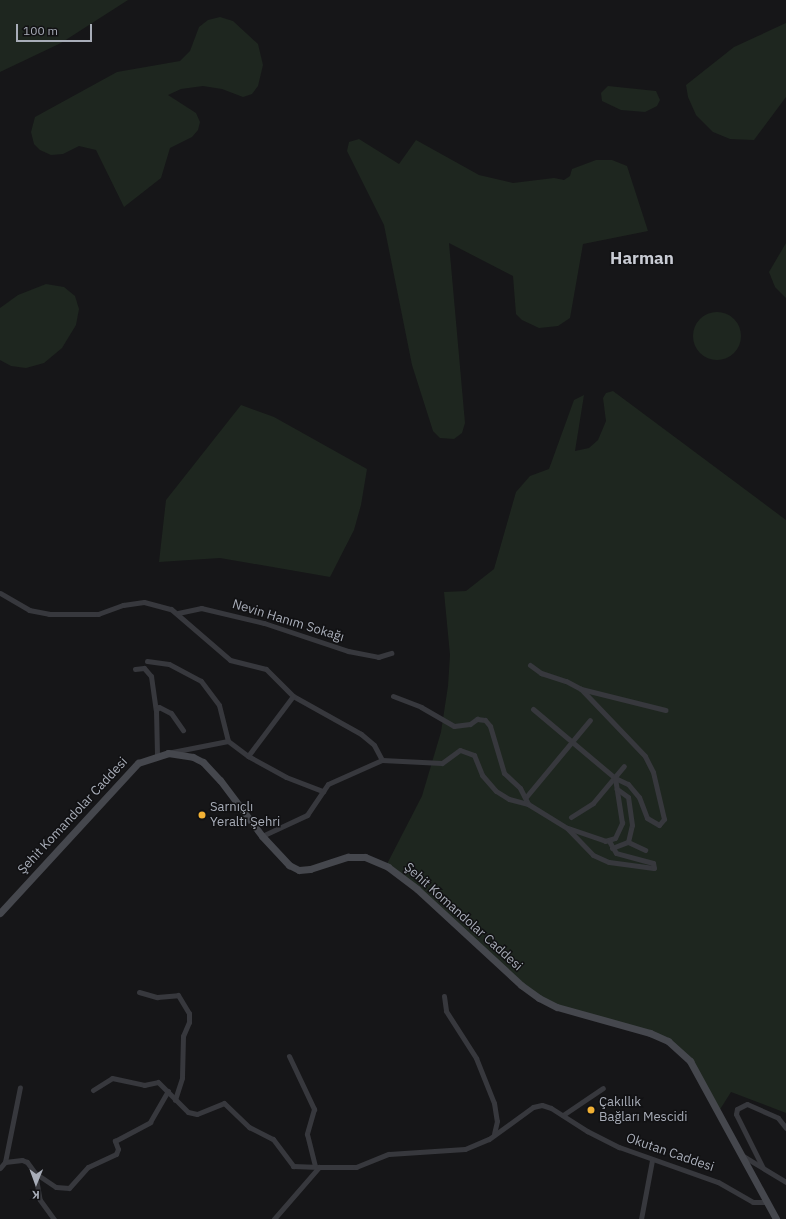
<!DOCTYPE html>
<html>
<head>
<meta charset="utf-8">
<style>
	body { margin:0 }
	#map { position:relative; width:786px; height:1219px; overflow:hidden; background:#161618; font-family:"IBM Plex Sans",sans-serif }
	div>[style] { position:absolute }
	.green>* { inset:0; background:#1e261f }
	.round { border-radius:50% }
	.minor>* { height:5px; margin:-2.5px; padding:0 2.5px; transform-origin:2.5px; border-radius:2.5px; background:#37383d }
	.secondary>* { height:7px; margin:-3.5px; padding:0 3.5px; transform-origin:3.5px; border-radius:3.5px; background:#45474d }
	.dots>* { width:11px; height:11px; translate:-50% -50%; box-sizing:border-box; border:2px solid #111113; border-radius:50% }
	span { translate:-50% -50%; white-space:nowrap; text-align:center; line-height:1.15; -webkit-text-stroke:3px #111113; paint-order:stroke }
	.street-label { font-size:13px; color:#a8adb8 }
	.poi-label { font-size:13px; color:#a8adb8 }
	.left { translate:0 -50%; text-align:left }
	.district-label { font-size:17px; color:#c9ccd4; font-weight:700 }
	.north { position:absolute; left:16px; top:1163px; width:40px; height:40px; -webkit-text-stroke:3px #111113; paint-order:stroke; rotate:181deg; font-size:11px; font-weight:700; line-height:16px; text-align:center; color:#a8adb8 }
	.north::after { content:''; display:block; margin:auto; width:14px; height:18px; background:#a8adb8; clip-path:polygon(50% 0,100% 100%,50% 72%,0 100%) }
	.scale { position:absolute; left:16px; top:24px; width:76px; height:18px; box-sizing:border-box; border:2px solid #a8adb8; border-top:0; padding-left:5px; font-size:12px; line-height:14px; white-space:nowrap; color:#a8adb8; -webkit-text-stroke:3px #111113; paint-order:stroke }
</style>
</head>
<body>
<div id="map">
	<div class="green">
		<i style="clip-path:polygon(0 0,128px 0,61px 43px,0 72px)"></i>
		<i style="clip-path:polygon(220px 17px,233px 21px,258px 44px,263px 65px,258px 86px,252px 94px,243px 97px,222px 89px,203px 86px,181px 89px,168px 95px,196px 113px,200px 122px,198px 130px,192px 137px,170px 148px,161px 178px,124px 207px,96px 150px,79px 146px,63px 154px,51px 155px,40px 150px,34px 144px,31px 132px,35px 117px,117px 72px,180px 61px,190px 51px,199px 27px,208px 20px)"></i>
		<i style="clip-path:polygon(786px 23px,786px 97px,754px 140px,730px 139px,713px 132px,696px 115px,688px 97px,686px 85px,734px 47px)"></i>
		<i style="clip-path:polygon(608px 86px,656px 91px,660px 100px,657px 106px,645px 112px,621px 110px,602px 101px,601px 93px)"></i>
		<i style="clip-path:polygon(359px 139px,399px 164px,416px 140px,479px 175px,513px 183px,554px 178px,564px 180px,570px 176px,572px 169px,596px 160px,612px 160px,627px 166px,648px 231px,583px 244px,570px 318px,558px 326px,539px 328px,522px 320px,516px 314px,513px 276px,449px 243px,465px 423px,462px 433px,454px 439px,440px 438px,433px 431px,412px 365px,384px 225px,347px 151px,349px 142px)"></i>
		<i style="clip-path:polygon(786px 243px,786px 298px,775px 287px,769px 272px)"></i>
		<i style="clip-path:polygon(46px 284px,64px 287px,75px 296px,79px 309px,76px 325px,62px 348px,44px 363px,26px 368px,11px 366px,0 360px,0 308px,18px 295px)"></i>
		<i class="round" style="left:693px;top:312px;width:48px;height:48px"></i>
		<i style="clip-path:polygon(613px 391px,786px 520px,786px 1113px,731px 1092px,719px 1111px,692px 1063px,668px 1042px,542px 999px,387px 864px,422px 796px,441px 732px,448px 686px,450px 655px,444px 592px,466px 591px,494px 569px,516px 492px,530px 476px,549px 469px,574px 400px,584px 395px,575px 451px,589px 448px,598px 440px,606px 421px,603px 398px,606px 393px)"></i>
		<i style="clip-path:polygon(241px 405px,274px 417px,367px 469px,361px 505px,354px 530px,330px 577px,220px 558px,159px 562px,166px 500px)"></i>
	</div>
	<div class="minor">
		<i style="left:0;top:593px;width:34px;rotate:30deg"></i>
		<i style="left:29px;top:610px;width:20px;rotate:11deg"></i>
		<i style="left:49px;top:614px;width:49px"></i>
		<i style="left:98px;top:614px;width:27px;rotate:-20deg"></i>
		<i style="left:123px;top:605px;width:21px;rotate:-8deg"></i>
		<i style="left:144px;top:602px;width:28px;rotate:15deg"></i>
		<i style="left:171px;top:609px;width:78px;rotate:40.8deg"></i>
		<i style="left:230px;top:660px;width:37px;rotate:14deg"></i>
		<i style="left:266px;top:669px;width:38px;rotate:45deg"></i>
		<i style="left:293px;top:696px;width:78px;rotate:29.2deg"></i>
		<i style="left:361px;top:734px;width:17px;rotate:40deg"></i>
		<i style="left:374px;top:745px;width:17px;rotate:62deg"></i>
		<i style="left:178px;top:613px;width:24px;rotate:-12deg"></i>
		<i style="left:201px;top:608px;width:65px;rotate:13.4deg"></i>
		<i style="left:264px;top:623px;width:89px;rotate:18.4deg"></i>
		<i style="left:348px;top:651px;width:31px;rotate:11deg"></i>
		<i style="left:378px;top:657px;width:14px;rotate:-17deg"></i>
		<i style="left:147px;top:661px;width:22px;rotate:8deg"></i>
		<i style="left:169px;top:664px;width:36px;rotate:28deg"></i>
		<i style="left:201px;top:681px;width:30px;rotate:53deg"></i>
		<i style="left:219px;top:705px;width:37px;rotate:76deg"></i>
		<i style="left:228px;top:741px;width:25px;rotate:37deg"></i>
		<i style="left:248px;top:756px;width:43px;rotate:28.9deg"></i>
		<i style="left:286px;top:777px;width:40px;rotate:21deg"></i>
		<i style="left:530px;top:665px;width:14px;rotate:36deg"></i>
		<i style="left:541px;top:673px;width:26px;rotate:18deg"></i>
		<i style="left:566px;top:681px;width:17px;rotate:28deg"></i>
		<i style="left:135px;top:669px;width:9px;rotate:-6deg"></i>
		<i style="left:144px;top:668px;width:11px;rotate:49deg"></i>
		<i style="left:151px;top:676px;width:34px;rotate:82deg"></i>
		<i style="left:156px;top:710px;width:45px;rotate:88.7deg"></i>
		<i style="left:393px;top:696px;width:30px;rotate:21deg"></i>
		<i style="left:421px;top:707px;width:38px;rotate:30deg"></i>
		<i style="left:454px;top:726px;width:16px;rotate:-7deg"></i>
		<i style="left:470px;top:724px;width:9px;rotate:-36deg"></i>
		<i style="left:477px;top:719px;width:8px;rotate:7deg"></i>
		<i style="left:485px;top:720px;width:8px;rotate:50deg"></i>
		<i style="left:490px;top:726px;width:49px;rotate:73.4deg"></i>
		<i style="left:504px;top:773px;width:22px;rotate:43deg"></i>
		<i style="left:520px;top:788px;width:18px;rotate:63deg"></i>
		<i style="left:533px;top:709px;width:107px;rotate:40.1deg"></i>
		<i style="left:615px;top:778px;width:14px;rotate:25deg"></i>
		<i style="left:628px;top:784px;width:17px;rotate:50deg"></i>
		<i style="left:639px;top:797px;width:22px;rotate:69deg"></i>
		<i style="left:647px;top:818px;width:14px;rotate:30deg"></i>
		<i style="left:659px;top:825px;width:8px;rotate:-50deg"></i>
		<i style="left:664px;top:819px;width:48px;rotate:-103.2deg"></i>
		<i style="left:653px;top:772px;width:18px;rotate:-117deg"></i>
		<i style="left:645px;top:756px;width:93px;rotate:-133.7deg"></i>
		<i style="left:581px;top:689px;width:87px;rotate:14deg"></i>
		<i style="left:156px;top:710px;width:4px;rotate:-45deg"></i>
		<i style="left:159px;top:707px;width:13px;rotate:27deg"></i>
		<i style="left:171px;top:713px;width:21px;rotate:55deg"></i>
		<i style="left:172px;top:752px;width:57px;rotate:-11.1deg"></i>
		<i style="left:248px;top:756px;width:75px;rotate:-53.1deg"></i>
		<i style="left:526px;top:797px;width:100px;rotate:-50.3deg"></i>
		<i style="left:571px;top:817px;width:26px;rotate:-32deg"></i>
		<i style="left:593px;top:803px;width:48px;rotate:-50deg"></i>
		<i style="left:568px;top:828px;width:39px;rotate:19deg"></i>
		<i style="left:605px;top:841px;width:10px;rotate:-17deg"></i>
		<i style="left:615px;top:838px;width:17px;rotate:-65deg"></i>
		<i style="left:622px;top:823px;width:46px;rotate:-98.8deg"></i>
		<i style="left:262px;top:836px;width:50px;rotate:-25deg"></i>
		<i style="left:307px;top:815px;width:37px;rotate:-56deg"></i>
		<i style="left:328px;top:784px;width:59px;rotate:-24deg"></i>
		<i style="left:382px;top:760px;width:60px;rotate:2.9deg"></i>
		<i style="left:442px;top:763px;width:22px;rotate:-36deg"></i>
		<i style="left:460px;top:750px;width:15px;rotate:20deg"></i>
		<i style="left:474px;top:755px;width:22px;rotate:68deg"></i>
		<i style="left:482px;top:775px;width:21px;rotate:49deg"></i>
		<i style="left:496px;top:791px;width:15px;rotate:32deg"></i>
		<i style="left:509px;top:799px;width:20px;rotate:15deg"></i>
		<i style="left:528px;top:804px;width:46px;rotate:31.6deg"></i>
		<i style="left:567px;top:828px;width:37px;rotate:46deg"></i>
		<i style="left:593px;top:855px;width:17px;rotate:24deg"></i>
		<i style="left:609px;top:862px;width:45px;rotate:7.6deg"></i>
		<i style="left:654px;top:868px;width:5px;rotate:-101deg"></i>
		<i style="left:653px;top:863px;width:38px;rotate:-165deg"></i>
		<i style="left:616px;top:853px;width:14px;rotate:-120deg"></i>
		<i style="left:628px;top:842px;width:19px;rotate:25deg"></i>
		<i style="left:612px;top:848px;width:17px;rotate:-21deg"></i>
		<i style="left:628px;top:842px;width:17px;rotate:-77deg"></i>
		<i style="left:632px;top:825px;width:28px;rotate:-98deg"></i>
		<i style="left:628px;top:797px;width:14px;rotate:-144deg"></i>
		<i style="left:139px;top:992px;width:19px;rotate:16deg"></i>
		<i style="left:157px;top:997px;width:21px;rotate:-5deg"></i>
		<i style="left:178px;top:995px;width:21px;rotate:59deg"></i>
		<i style="left:189px;top:1013px;width:9px;rotate:90deg"></i>
		<i style="left:189px;top:1022px;width:15px;rotate:113deg"></i>
		<i style="left:183px;top:1036px;width:42px;rotate:91.4deg"></i>
		<i style="left:182px;top:1078px;width:23px;rotate:108deg"></i>
		<i style="left:444px;top:996px;width:15px;rotate:82deg"></i>
		<i style="left:446px;top:1011px;width:56px;rotate:57.4deg"></i>
		<i style="left:476px;top:1058px;width:48px;rotate:68.2deg"></i>
		<i style="left:494px;top:1103px;width:18px;rotate:81deg"></i>
		<i style="left:497px;top:1121px;width:13px;rotate:103deg"></i>
		<i style="left:289px;top:1056px;width:59px;rotate:64.7deg"></i>
		<i style="left:314px;top:1109px;width:26px;rotate:106deg"></i>
		<i style="left:307px;top:1134px;width:33px;rotate:76deg"></i>
		<i style="left:93px;top:1090px;width:22px;rotate:-32deg"></i>
		<i style="left:112px;top:1078px;width:33px;rotate:12deg"></i>
		<i style="left:144px;top:1085px;width:14px;rotate:-12deg"></i>
		<i style="left:158px;top:1082px;width:42px;rotate:45deg"></i>
		<i style="left:188px;top:1112px;width:9px;rotate:13deg"></i>
		<i style="left:197px;top:1114px;width:29px;rotate:-22deg"></i>
		<i style="left:224px;top:1103px;width:35px;rotate:44deg"></i>
		<i style="left:249px;top:1127px;width:27px;rotate:27deg"></i>
		<i style="left:273px;top:1139px;width:34px;rotate:53deg"></i>
		<i style="left:293px;top:1166px;width:26px;rotate:2deg"></i>
		<i style="left:563px;top:1115px;width:48px;rotate:-34deg"></i>
		<i style="left:743px;top:1156px;width:50px;rotate:31.2deg"></i>
		<i style="left:5px;top:1162px;width:76px;rotate:-78.7deg"></i>
		<i style="left:0;top:1168px;width:8px;rotate:-50deg"></i>
		<i style="left:5px;top:1162px;width:17px;rotate:-7deg"></i>
		<i style="left:22px;top:1160px;width:5px;rotate:22deg"></i>
		<i style="left:27px;top:1162px;width:14px;rotate:54deg"></i>
		<i style="left:35px;top:1173px;width:25px;rotate:34deg"></i>
		<i style="left:56px;top:1187px;width:13px;rotate:4deg"></i>
		<i style="left:69px;top:1188px;width:28px;rotate:-48deg"></i>
		<i style="left:88px;top:1167px;width:31px;rotate:-25deg"></i>
		<i style="left:116px;top:1154px;width:5px;rotate:-68deg"></i>
		<i style="left:118px;top:1149px;width:9px;rotate:-111deg"></i>
		<i style="left:115px;top:1141px;width:40px;rotate:-28deg"></i>
		<i style="left:150px;top:1122px;width:36px;rotate:-60deg"></i>
		<i style="left:763px;top:1168px;width:60px;rotate:-116.6deg"></i>
		<i style="left:736px;top:1114px;width:5px;rotate:-79deg"></i>
		<i style="left:737px;top:1109px;width:11px;rotate:-27deg"></i>
		<i style="left:747px;top:1104px;width:34px;rotate:24deg"></i>
		<i style="left:778px;top:1118px;width:13px;rotate:51deg"></i>
		<i style="left:35px;top:1173px;width:27px;rotate:80deg"></i>
		<i style="left:40px;top:1200px;width:24px;rotate:54deg"></i>
		<i style="left:274px;top:1219px;width:69px;rotate:-49.1deg"></i>
		<i style="left:319px;top:1167px;width:37px"></i>
		<i style="left:356px;top:1167px;width:35px;rotate:-22deg"></i>
		<i style="left:389px;top:1154px;width:76px;rotate:-3.8deg"></i>
		<i style="left:465px;top:1149px;width:26px;rotate:-23deg"></i>
		<i style="left:489px;top:1139px;width:54px;rotate:-36deg"></i>
		<i style="left:533px;top:1107px;width:9px;rotate:-13deg"></i>
		<i style="left:542px;top:1105px;width:9px;rotate:18deg"></i>
		<i style="left:551px;top:1108px;width:43px;rotate:32.6deg"></i>
		<i style="left:587px;top:1131px;width:36px;rotate:27deg"></i>
		<i style="left:619px;top:1147px;width:105px;rotate:19.5deg"></i>
		<i style="left:718px;top:1182px;width:40px;rotate:29.7deg"></i>
		<i style="left:753px;top:1202px;width:14px"></i>
		<i style="left:641px;top:1219px;width:60px;rotate:-79.4deg"></i>
	</div>
	<div class="secondary">
		<i style="left:0;top:913px;width:204px;rotate:-47.4deg"></i>
		<i style="left:138px;top:763px;width:32px;rotate:-18deg"></i>
		<i style="left:168px;top:753px;width:25px;rotate:9deg"></i>
		<i style="left:193px;top:757px;width:11px;rotate:27deg"></i>
		<i style="left:203px;top:762px;width:25px;rotate:47deg"></i>
		<i style="left:220px;top:780px;width:70px;rotate:53.1deg"></i>
		<i style="left:262px;top:836px;width:40px;rotate:47deg"></i>
		<i style="left:289px;top:865px;width:11px;rotate:27deg"></i>
		<i style="left:299px;top:870px;width:11px;rotate:-5deg"></i>
		<i style="left:310px;top:869px;width:40px;rotate:-18deg"></i>
		<i style="left:348px;top:857px;width:17px"></i>
		<i style="left:365px;top:857px;width:25px;rotate:23deg"></i>
		<i style="left:388px;top:867px;width:36px;rotate:37deg"></i>
		<i style="left:417px;top:889px;width:142px;rotate:42.7deg"></i>
		<i style="left:521px;top:985px;width:22px;rotate:36deg"></i>
		<i style="left:539px;top:998px;width:20px;rotate:27deg"></i>
		<i style="left:557px;top:1007px;width:97px;rotate:15.6deg"></i>
		<i style="left:650px;top:1033px;width:20px;rotate:24deg"></i>
		<i style="left:668px;top:1041px;width:30px;rotate:42deg"></i>
		<i style="left:690px;top:1061px;width:180px;rotate:61.4deg"></i>
	</div>
	<div class="dots">
		<i style="left:202px;top:815px;background:#f2b134"></i>
		<i style="left:591px;top:1110px;background:#f2b134"></i>
	</div>
	<div class="street-label">
		<span style="left:288px;top:621px;rotate:17deg">Nevin Hanım Sokağı</span>
		<span style="left:73px;top:816px;rotate:-47deg">Şehit Komandolar Caddesi</span>
		<span style="left:463px;top:917px;rotate:42deg">Şehit Komandolar Caddesi</span>
		<span style="left:670px;top:1153px;rotate:19deg">Okutan Caddesi</span>
	</div>
	<div class="poi-label">
		<span class="left" style="left:210px;top:815px">Sarnıçlı<br>Yeraltı Şehri</span>
		<span class="left" style="left:599px;top:1110px">Çakıllık<br>Bağları Mescidi</span>
	</div>
	<div class="district-label">
		<span style="left:642px;top:259px">Harman</span>
	</div>
	<div class="north">K</div>
	<div class="scale">100 m</div>
</div>
</body>
</html>
